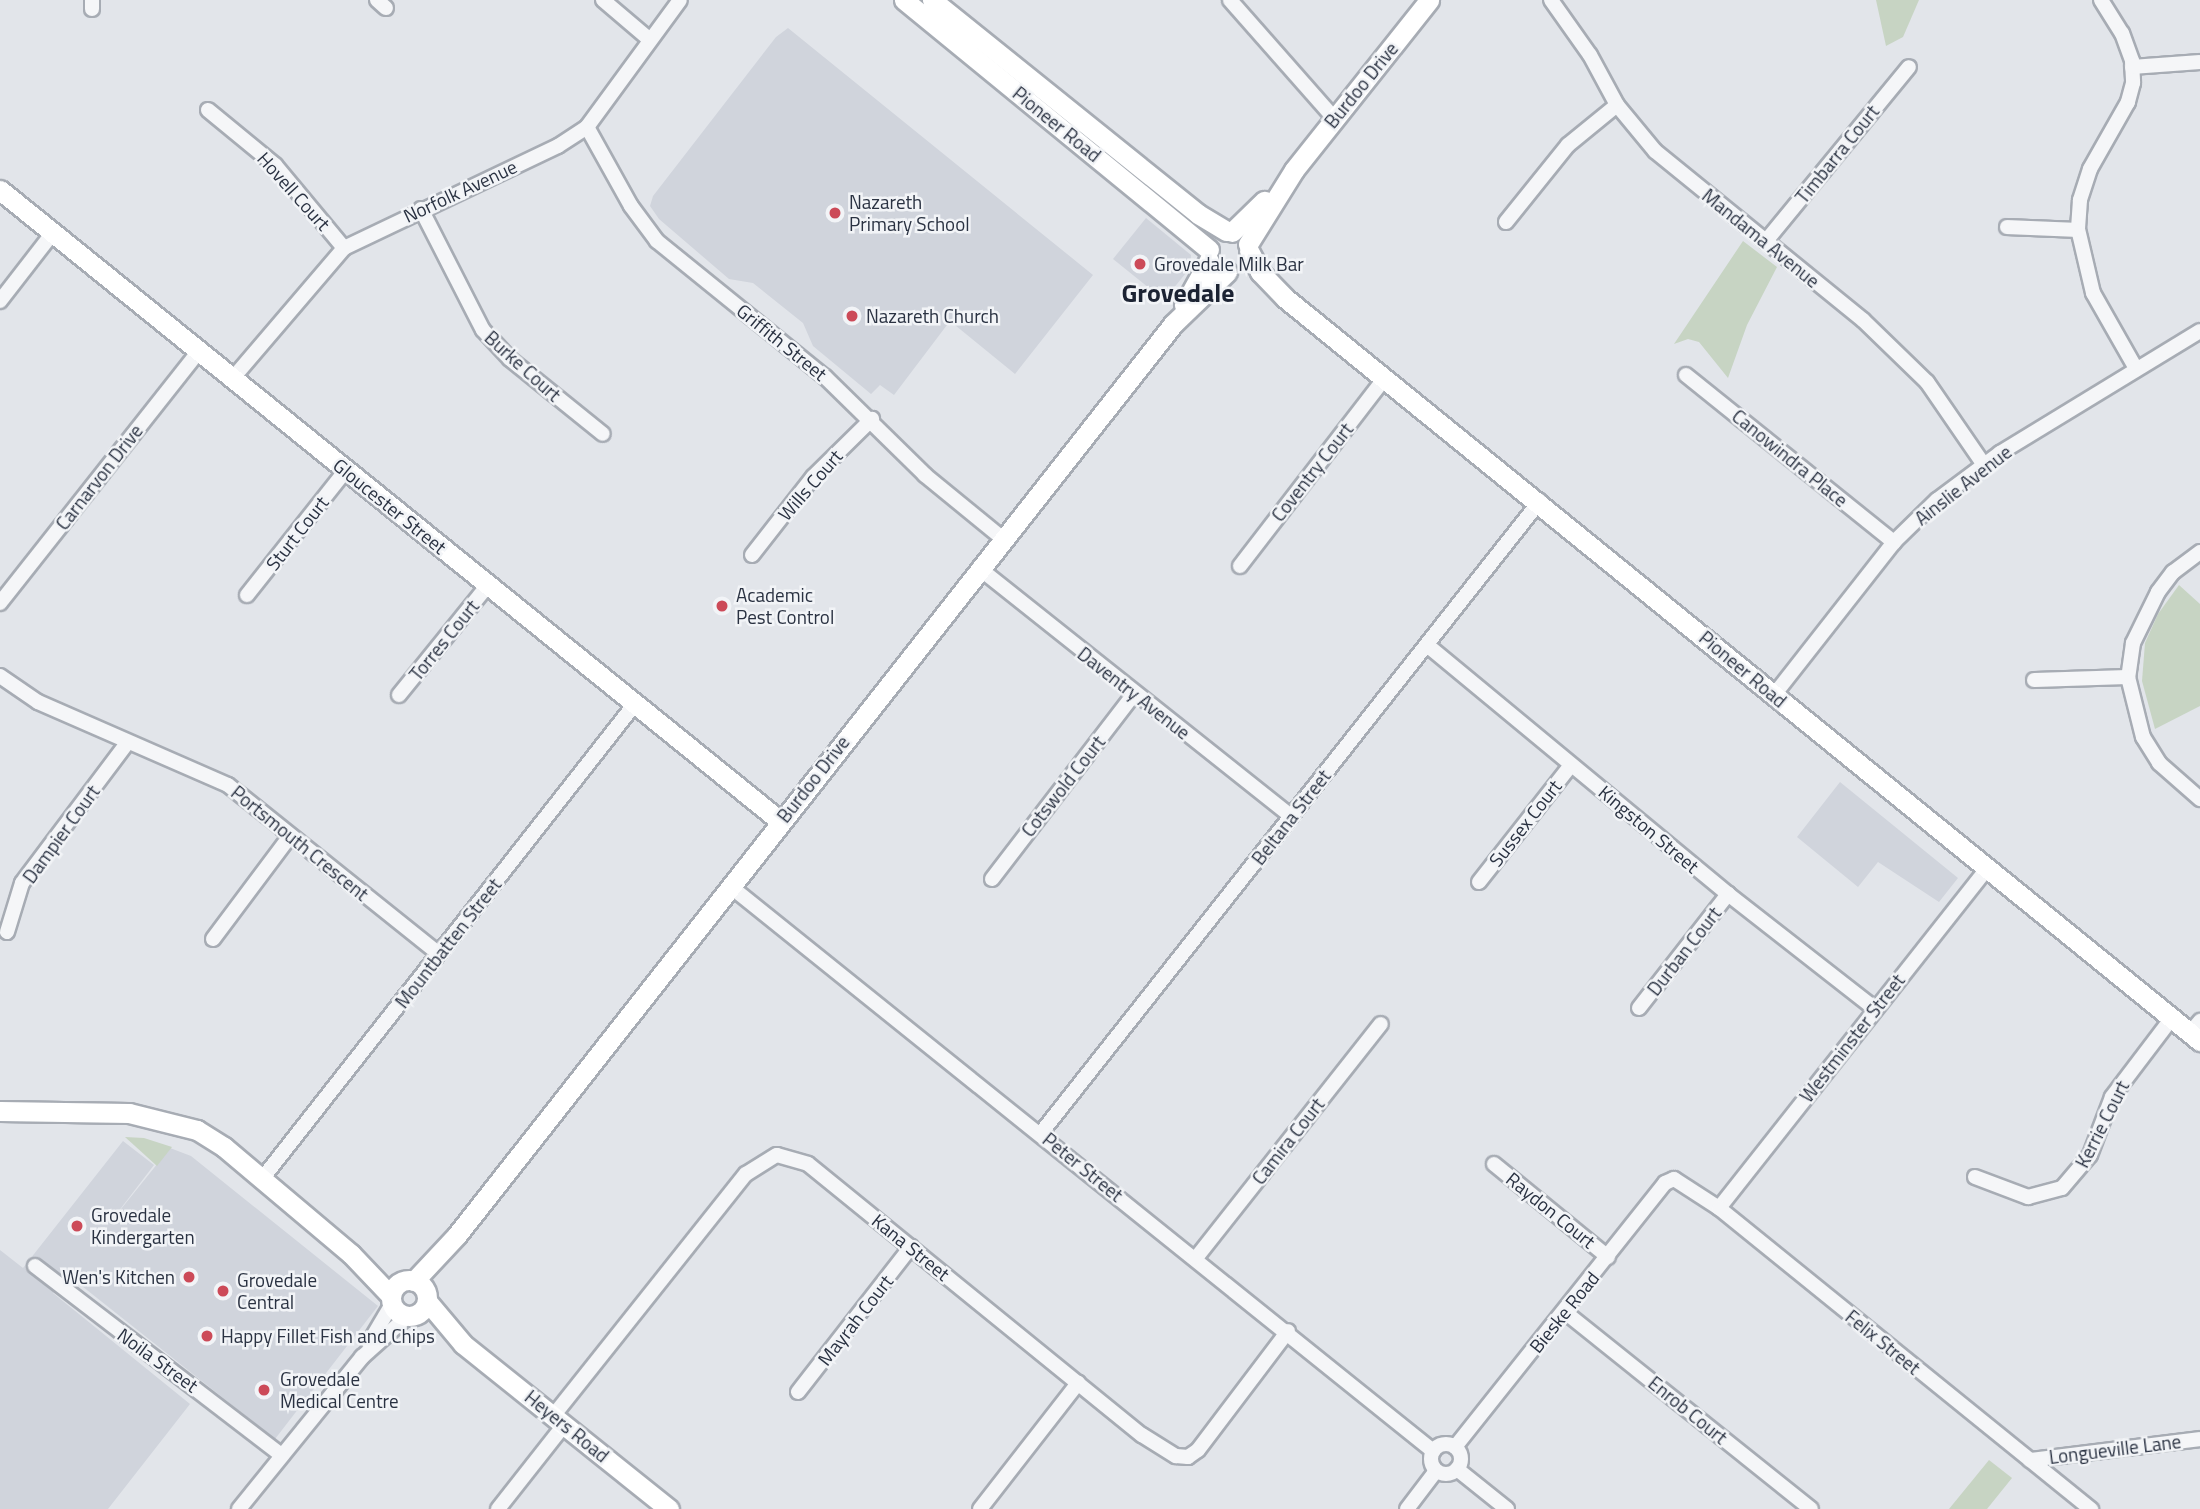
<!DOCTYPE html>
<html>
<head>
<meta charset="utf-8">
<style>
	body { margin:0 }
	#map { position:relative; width:2200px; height:1509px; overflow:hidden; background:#e2e5ea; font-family:"Titillium Web",sans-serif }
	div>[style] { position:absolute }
	.built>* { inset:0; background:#d0d4dc }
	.green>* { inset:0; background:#c7d4c3 }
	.roads { filter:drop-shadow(2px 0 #a7acb4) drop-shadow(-2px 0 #a7acb4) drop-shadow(0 2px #a7acb4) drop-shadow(0 -2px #a7acb4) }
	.street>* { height:14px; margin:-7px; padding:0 7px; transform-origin:7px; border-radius:7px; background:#f5f6f8 }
	.street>.ring { margin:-7px; padding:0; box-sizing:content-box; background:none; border:14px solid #f5f6f8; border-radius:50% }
	.secondary>* { height:19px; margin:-9.5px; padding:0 9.5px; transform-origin:9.5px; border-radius:9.5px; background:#fff }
	.secondary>.ring { margin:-9.5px; padding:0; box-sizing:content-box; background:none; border:19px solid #fff; border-radius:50% }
	.dots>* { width:19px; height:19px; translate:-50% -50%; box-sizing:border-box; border:4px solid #f2f4f7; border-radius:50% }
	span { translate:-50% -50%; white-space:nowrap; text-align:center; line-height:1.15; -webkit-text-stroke:5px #f2f4f7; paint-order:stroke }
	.street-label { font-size:19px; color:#2a3242 }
	.poi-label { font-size:19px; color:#2a3242 }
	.left { translate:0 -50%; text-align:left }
	.right { translate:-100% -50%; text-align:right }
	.district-label { font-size:26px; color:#1c2333; font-weight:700 }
</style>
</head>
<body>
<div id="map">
	<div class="built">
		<i style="clip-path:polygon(788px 28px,1093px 275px,1015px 374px,950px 321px,894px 395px,880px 385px,871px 394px,813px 346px,803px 323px,753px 283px,729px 279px,659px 219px,650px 206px,653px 196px,776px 37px)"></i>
		<i style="clip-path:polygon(1146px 218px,1191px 255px,1190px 268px,1164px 300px,1113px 259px)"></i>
		<i style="clip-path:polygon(1840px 782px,1958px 878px,1939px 902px,1878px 862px,1858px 887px,1797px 837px)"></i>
		<i style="clip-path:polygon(123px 1141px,154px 1165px,105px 1229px,170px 1148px,191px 1156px,378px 1306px,275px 1439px,68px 1275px,53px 1293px,190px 1404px,108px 1509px,0 1509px,0 1250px,23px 1268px)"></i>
	</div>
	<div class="green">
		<i style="clip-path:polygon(1876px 0,1919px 0,1903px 37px,1886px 46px)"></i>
		<i style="clip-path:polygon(1743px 241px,1777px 267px,1747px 325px,1728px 378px,1699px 342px,1688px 339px,1674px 344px)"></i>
		<i style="clip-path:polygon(2179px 585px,2200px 604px,2200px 706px,2155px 729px,2142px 681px,2145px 643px,2158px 614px)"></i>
		<i style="clip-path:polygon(125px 1137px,144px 1138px,172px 1147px,157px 1166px)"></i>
		<i style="clip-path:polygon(1989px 1460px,2012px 1478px,1987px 1509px,1949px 1509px)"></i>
	</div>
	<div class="roads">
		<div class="street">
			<i style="left:377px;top:0;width:12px;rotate:42deg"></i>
			<i style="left:603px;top:0;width:60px;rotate:40.3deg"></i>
			<i style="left:1230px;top:0;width:157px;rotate:48.6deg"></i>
			<i style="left:1551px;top:0;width:67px;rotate:54.7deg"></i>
			<i style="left:1590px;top:55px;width:57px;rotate:61.6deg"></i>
			<i style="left:1617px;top:105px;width:60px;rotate:50.4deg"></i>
			<i style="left:1655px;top:151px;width:268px;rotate:39.1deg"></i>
			<i style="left:1863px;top:320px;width:89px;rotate:44.1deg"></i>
			<i style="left:1927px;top:382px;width:101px;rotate:55.5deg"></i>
			<i style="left:2101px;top:0;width:39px;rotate:58deg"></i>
			<i style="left:2122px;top:33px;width:30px;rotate:70deg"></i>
			<i style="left:2132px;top:61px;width:22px;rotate:87deg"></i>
			<i style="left:2133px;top:83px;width:20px;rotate:105deg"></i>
			<i style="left:2128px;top:102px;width:77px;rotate:119.6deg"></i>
			<i style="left:2090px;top:169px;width:33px;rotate:108deg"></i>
			<i style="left:2080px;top:200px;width:29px;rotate:94deg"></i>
			<i style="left:2078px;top:229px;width:66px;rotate:76.8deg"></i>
			<i style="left:2093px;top:293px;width:85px;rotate:60.4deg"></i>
			<i style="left:92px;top:9px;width:9px;rotate:-90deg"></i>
			<i style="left:2132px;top:67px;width:68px;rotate:-4.2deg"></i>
			<i style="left:208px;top:110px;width:87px;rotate:39.4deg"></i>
			<i style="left:275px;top:165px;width:108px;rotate:50.3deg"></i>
			<i style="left:587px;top:127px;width:90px;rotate:60.9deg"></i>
			<i style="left:631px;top:206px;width:44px;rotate:53.4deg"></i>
			<i style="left:657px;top:241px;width:216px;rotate:39deg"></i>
			<i style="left:825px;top:377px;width:140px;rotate:44.4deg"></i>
			<i style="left:925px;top:475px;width:99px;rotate:39.3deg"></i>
			<i style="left:421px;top:209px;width:136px;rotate:62.9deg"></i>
			<i style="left:483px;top:330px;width:40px;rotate:47deg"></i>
			<i style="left:510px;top:359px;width:119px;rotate:38.9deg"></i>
			<i style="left:1506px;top:222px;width:99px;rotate:-51.2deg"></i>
			<i style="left:1568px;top:145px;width:63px;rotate:-39.2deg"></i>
			<i style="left:2007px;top:227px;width:71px;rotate:2.4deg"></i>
			<i style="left:1766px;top:241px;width:225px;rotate:-50.6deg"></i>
			<i style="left:0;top:301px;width:85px;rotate:-52.2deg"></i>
			<i style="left:1686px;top:375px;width:267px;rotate:38.8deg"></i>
			<i style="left:233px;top:378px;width:171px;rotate:-49.5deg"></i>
			<i style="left:344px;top:248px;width:237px;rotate:-25.5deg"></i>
			<i style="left:558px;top:146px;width:35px;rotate:-33deg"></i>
			<i style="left:587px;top:127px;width:157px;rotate:-53.8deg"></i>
			<i style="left:2200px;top:552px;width:34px;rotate:143deg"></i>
			<i style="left:2173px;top:572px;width:25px;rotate:127deg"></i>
			<i style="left:2158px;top:592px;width:57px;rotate:116.1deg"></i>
			<i style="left:2133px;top:643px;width:34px;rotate:98deg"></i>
			<i style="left:2128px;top:677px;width:62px;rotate:76deg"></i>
			<i style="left:2143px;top:737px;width:31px;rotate:58deg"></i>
			<i style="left:2159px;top:763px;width:55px;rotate:41.3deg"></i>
			<i style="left:752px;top:555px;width:99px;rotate:-52deg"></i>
			<i style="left:813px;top:477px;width:83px;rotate:-44.5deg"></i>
			<i style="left:1240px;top:566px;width:237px;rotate:-52.4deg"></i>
			<i style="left:979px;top:568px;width:399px;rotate:38.5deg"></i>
			<i style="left:247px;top:595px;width:159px;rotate:-51.6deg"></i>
			<i style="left:0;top:603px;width:321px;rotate:-51.7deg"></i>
			<i style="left:1427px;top:645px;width:391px;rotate:39.6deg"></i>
			<i style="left:1728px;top:894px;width:187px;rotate:38deg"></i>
			<i style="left:0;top:676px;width:46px;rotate:34.4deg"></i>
			<i style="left:38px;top:702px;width:207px;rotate:23.6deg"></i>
			<i style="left:228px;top:785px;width:270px;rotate:38.7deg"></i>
			<i style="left:2034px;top:680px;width:94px;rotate:-1.8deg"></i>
			<i style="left:399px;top:695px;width:141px;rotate:-51deg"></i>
			<i style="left:1774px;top:695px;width:194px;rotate:-51.9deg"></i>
			<i style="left:1894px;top:542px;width:60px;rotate:-44.3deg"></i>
			<i style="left:1937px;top:500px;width:79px;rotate:-36.7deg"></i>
			<i style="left:2000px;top:453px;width:234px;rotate:-31.4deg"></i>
			<i style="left:992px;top:879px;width:233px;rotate:-52.5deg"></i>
			<i style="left:1479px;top:882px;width:149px;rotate:-51.8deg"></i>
			<i style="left:730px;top:886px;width:902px;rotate:38.79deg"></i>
			<i style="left:7px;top:932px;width:51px;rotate:-73deg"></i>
			<i style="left:22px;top:883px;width:176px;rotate:-53.1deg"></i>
			<i style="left:213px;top:939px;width:129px;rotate:-53.2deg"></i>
			<i style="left:1639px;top:1008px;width:145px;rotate:-52deg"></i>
			<i style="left:2190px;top:1033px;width:16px;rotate:-50deg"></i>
			<i style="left:1041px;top:1133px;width:805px;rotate:-51.71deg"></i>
			<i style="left:1494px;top:1164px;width:147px;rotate:39.2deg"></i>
			<i style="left:1975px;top:1177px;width:57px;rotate:20.7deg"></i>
			<i style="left:2028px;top:1197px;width:35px;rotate:-15deg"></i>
			<i style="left:2062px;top:1188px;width:43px;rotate:-49.7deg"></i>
			<i style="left:2090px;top:1155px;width:62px;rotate:-69.2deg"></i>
			<i style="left:2112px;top:1097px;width:99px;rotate:-52.8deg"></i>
			<i style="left:262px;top:1179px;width:603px;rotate:-51.87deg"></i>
			<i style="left:1719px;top:1208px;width:432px;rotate:-51.7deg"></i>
			<i style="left:1196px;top:1258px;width:298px;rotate:-51.7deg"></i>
			<i style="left:35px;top:1266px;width:310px;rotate:37.5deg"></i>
			<i style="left:1565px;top:1312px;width:315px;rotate:38.7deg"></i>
			<i style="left:369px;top:1343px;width:45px;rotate:-59.5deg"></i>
			<i style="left:798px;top:1392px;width:184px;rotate:-52.1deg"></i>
			<i style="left:554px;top:1415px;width:308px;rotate:-51.5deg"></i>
			<i style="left:746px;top:1174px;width:36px;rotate:-32deg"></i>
			<i style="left:777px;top:1155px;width:32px;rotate:16deg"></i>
			<i style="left:808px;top:1164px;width:430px;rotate:39.1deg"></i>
			<i style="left:1142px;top:1435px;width:40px;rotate:32deg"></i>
			<i style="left:1176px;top:1456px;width:12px;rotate:5deg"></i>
			<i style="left:1188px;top:1457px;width:12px;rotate:-35deg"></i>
			<i style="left:1198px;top:1450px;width:149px;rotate:-52.9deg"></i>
			<i class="ring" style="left:1431px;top:1444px;width:16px;height:16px"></i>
			<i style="left:1455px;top:1447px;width:337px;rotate:-51.5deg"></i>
			<i style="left:1665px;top:1183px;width:10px;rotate:-24deg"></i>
			<i style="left:1674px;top:1179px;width:54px;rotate:32.8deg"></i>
			<i style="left:1719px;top:1208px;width:479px;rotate:39deg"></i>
			<i style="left:2030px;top:1460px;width:171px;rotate:-7deg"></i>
			<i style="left:1457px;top:1469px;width:64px;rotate:38.7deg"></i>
			<i style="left:239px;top:1509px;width:196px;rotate:-51deg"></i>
			<i style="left:362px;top:1357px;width:62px;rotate:-41.7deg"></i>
			<i style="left:498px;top:1509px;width:108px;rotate:-51.8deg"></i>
			<i style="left:980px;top:1509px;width:160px;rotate:-52.1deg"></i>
			<i style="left:1407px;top:1509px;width:48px;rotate:-52.7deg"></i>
		</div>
		<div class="secondary">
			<i style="left:904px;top:0;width:394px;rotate:39.3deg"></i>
			<i style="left:932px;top:0;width:341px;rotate:38.8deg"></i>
			<i style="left:1198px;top:214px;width:33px;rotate:31deg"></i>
			<i style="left:0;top:190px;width:1003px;rotate:38.97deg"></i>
			<i style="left:1232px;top:232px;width:45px;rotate:-44.1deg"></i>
			<i style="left:1248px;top:244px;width:87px;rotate:-58.1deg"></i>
			<i style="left:1294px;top:170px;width:217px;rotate:-51.5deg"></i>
			<i style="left:1249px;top:251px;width:24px;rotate:62deg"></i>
			<i style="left:1260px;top:272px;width:36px;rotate:46deg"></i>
			<i style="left:1285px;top:298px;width:1179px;rotate:39.08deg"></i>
			<i style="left:1184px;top:305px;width:51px;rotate:-60.9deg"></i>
			<i style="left:0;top:1111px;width:129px;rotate:0.9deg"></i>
			<i style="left:129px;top:1113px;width:70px;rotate:14deg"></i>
			<i style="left:197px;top:1130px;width:32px;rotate:32deg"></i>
			<i style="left:224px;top:1147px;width:166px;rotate:40.1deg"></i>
			<i style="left:351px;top:1254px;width:58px;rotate:46.4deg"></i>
			<i class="ring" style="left:391px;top:1280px;width:17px;height:17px"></i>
			<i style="left:414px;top:1281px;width:63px;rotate:-46.9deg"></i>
			<i style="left:457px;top:1235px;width:1159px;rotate:-51.83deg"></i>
			<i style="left:1173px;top:324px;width:75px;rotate:-43.9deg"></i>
			<i style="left:427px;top:1301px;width:56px;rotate:50.1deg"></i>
			<i style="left:463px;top:1344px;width:264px;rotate:38.7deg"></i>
		</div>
	</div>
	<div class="dots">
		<i style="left:835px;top:213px;background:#cc4a58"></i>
		<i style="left:1140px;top:264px;background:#cc4a58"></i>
		<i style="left:852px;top:316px;background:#cc4a58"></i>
		<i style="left:722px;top:606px;background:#cc4a58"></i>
		<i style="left:77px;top:1226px;background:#cc4a58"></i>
		<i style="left:189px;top:1277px;background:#cc4a58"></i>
		<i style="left:223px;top:1291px;background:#cc4a58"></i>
		<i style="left:207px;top:1336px;background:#cc4a58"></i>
		<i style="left:264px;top:1390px;background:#cc4a58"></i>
	</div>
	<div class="street-label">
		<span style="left:1361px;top:85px;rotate:-51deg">Burdoo Drive</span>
		<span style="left:1057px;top:124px;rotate:39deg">Pioneer Road</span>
		<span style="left:1837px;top:154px;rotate:-51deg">Timbarra Court</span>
		<span style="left:294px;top:191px;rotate:48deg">Hovell Court</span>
		<span style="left:460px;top:191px;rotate:-25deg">Norfolk Avenue</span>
		<span style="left:1761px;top:238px;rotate:39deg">Mandama Avenue</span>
		<span style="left:782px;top:342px;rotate:39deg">Griffith Street</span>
		<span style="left:523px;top:366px;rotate:42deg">Burke Court</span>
		<span style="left:1790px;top:458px;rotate:39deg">Canowindra Place</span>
		<span style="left:1312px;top:472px;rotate:-52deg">Coventry Court</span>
		<span style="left:99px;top:477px;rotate:-52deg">Carnarvon Drive</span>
		<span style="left:810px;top:485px;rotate:-49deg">Wills Court</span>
		<span style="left:1963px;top:485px;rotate:-38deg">Ainslie Avenue</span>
		<span style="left:390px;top:506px;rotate:39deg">Gloucester Street</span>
		<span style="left:297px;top:533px;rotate:-52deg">Sturt Court</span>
		<span style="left:444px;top:640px;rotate:-51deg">Torres Court</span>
		<span style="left:1743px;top:669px;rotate:40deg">Pioneer Road</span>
		<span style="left:1134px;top:693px;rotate:38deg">Daventry Avenue</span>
		<span style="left:813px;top:779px;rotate:-52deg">Burdoo Drive</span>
		<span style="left:1063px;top:786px;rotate:-52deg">Cotswold Court</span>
		<span style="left:1291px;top:817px;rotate:-52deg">Beltana Street</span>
		<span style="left:1525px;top:823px;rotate:-52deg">Sussex Court</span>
		<span style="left:1649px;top:829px;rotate:40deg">Kingston Street</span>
		<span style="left:61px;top:834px;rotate:-54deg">Dampier Court</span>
		<span style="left:300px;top:843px;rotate:39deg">Portsmouth Crescent</span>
		<span style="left:448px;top:943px;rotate:-52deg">Mountbatten Street</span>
		<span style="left:1684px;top:951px;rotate:-52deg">Durban Court</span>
		<span style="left:1852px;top:1038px;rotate:-52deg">Westminster Street</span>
		<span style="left:2102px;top:1124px;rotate:-63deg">Kerrie Court</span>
		<span style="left:1288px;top:1141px;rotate:-52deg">Camira Court</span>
		<span style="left:1083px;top:1167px;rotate:39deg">Peter Street</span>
		<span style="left:1551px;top:1210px;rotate:39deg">Raydon Court</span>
		<span style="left:911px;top:1247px;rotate:39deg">Kana Street</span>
		<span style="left:1564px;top:1312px;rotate:-51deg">Bieske Road</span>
		<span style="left:855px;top:1320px;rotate:-52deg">Mayrah Court</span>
		<span style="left:1883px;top:1342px;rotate:39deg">Felix Street</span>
		<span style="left:158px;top:1360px;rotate:36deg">Noila Street</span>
		<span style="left:1688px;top:1410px;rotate:39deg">Enrob Court</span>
		<span style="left:567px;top:1426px;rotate:39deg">Heyers Road</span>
		<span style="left:2115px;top:1449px;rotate:-7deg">Longueville Lane</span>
	</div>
	<div class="poi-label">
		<span class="left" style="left:849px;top:213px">Nazareth<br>Primary School</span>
		<span class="left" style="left:1154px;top:264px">Grovedale Milk Bar</span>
		<span class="left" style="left:866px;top:316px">Nazareth Church</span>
		<span class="left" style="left:736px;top:606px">Academic<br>Pest Control</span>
		<span class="left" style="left:91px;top:1226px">Grovedale<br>Kindergarten</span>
		<span class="right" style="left:175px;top:1277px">Wen's Kitchen</span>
		<span class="left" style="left:237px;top:1291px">Grovedale<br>Central</span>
		<span class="left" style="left:221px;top:1336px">Happy Fillet Fish and Chips</span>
		<span class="left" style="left:280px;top:1390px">Grovedale<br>Medical Centre</span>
	</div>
	<div class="district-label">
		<span style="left:1178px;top:293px">Grovedale</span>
	</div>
</div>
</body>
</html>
